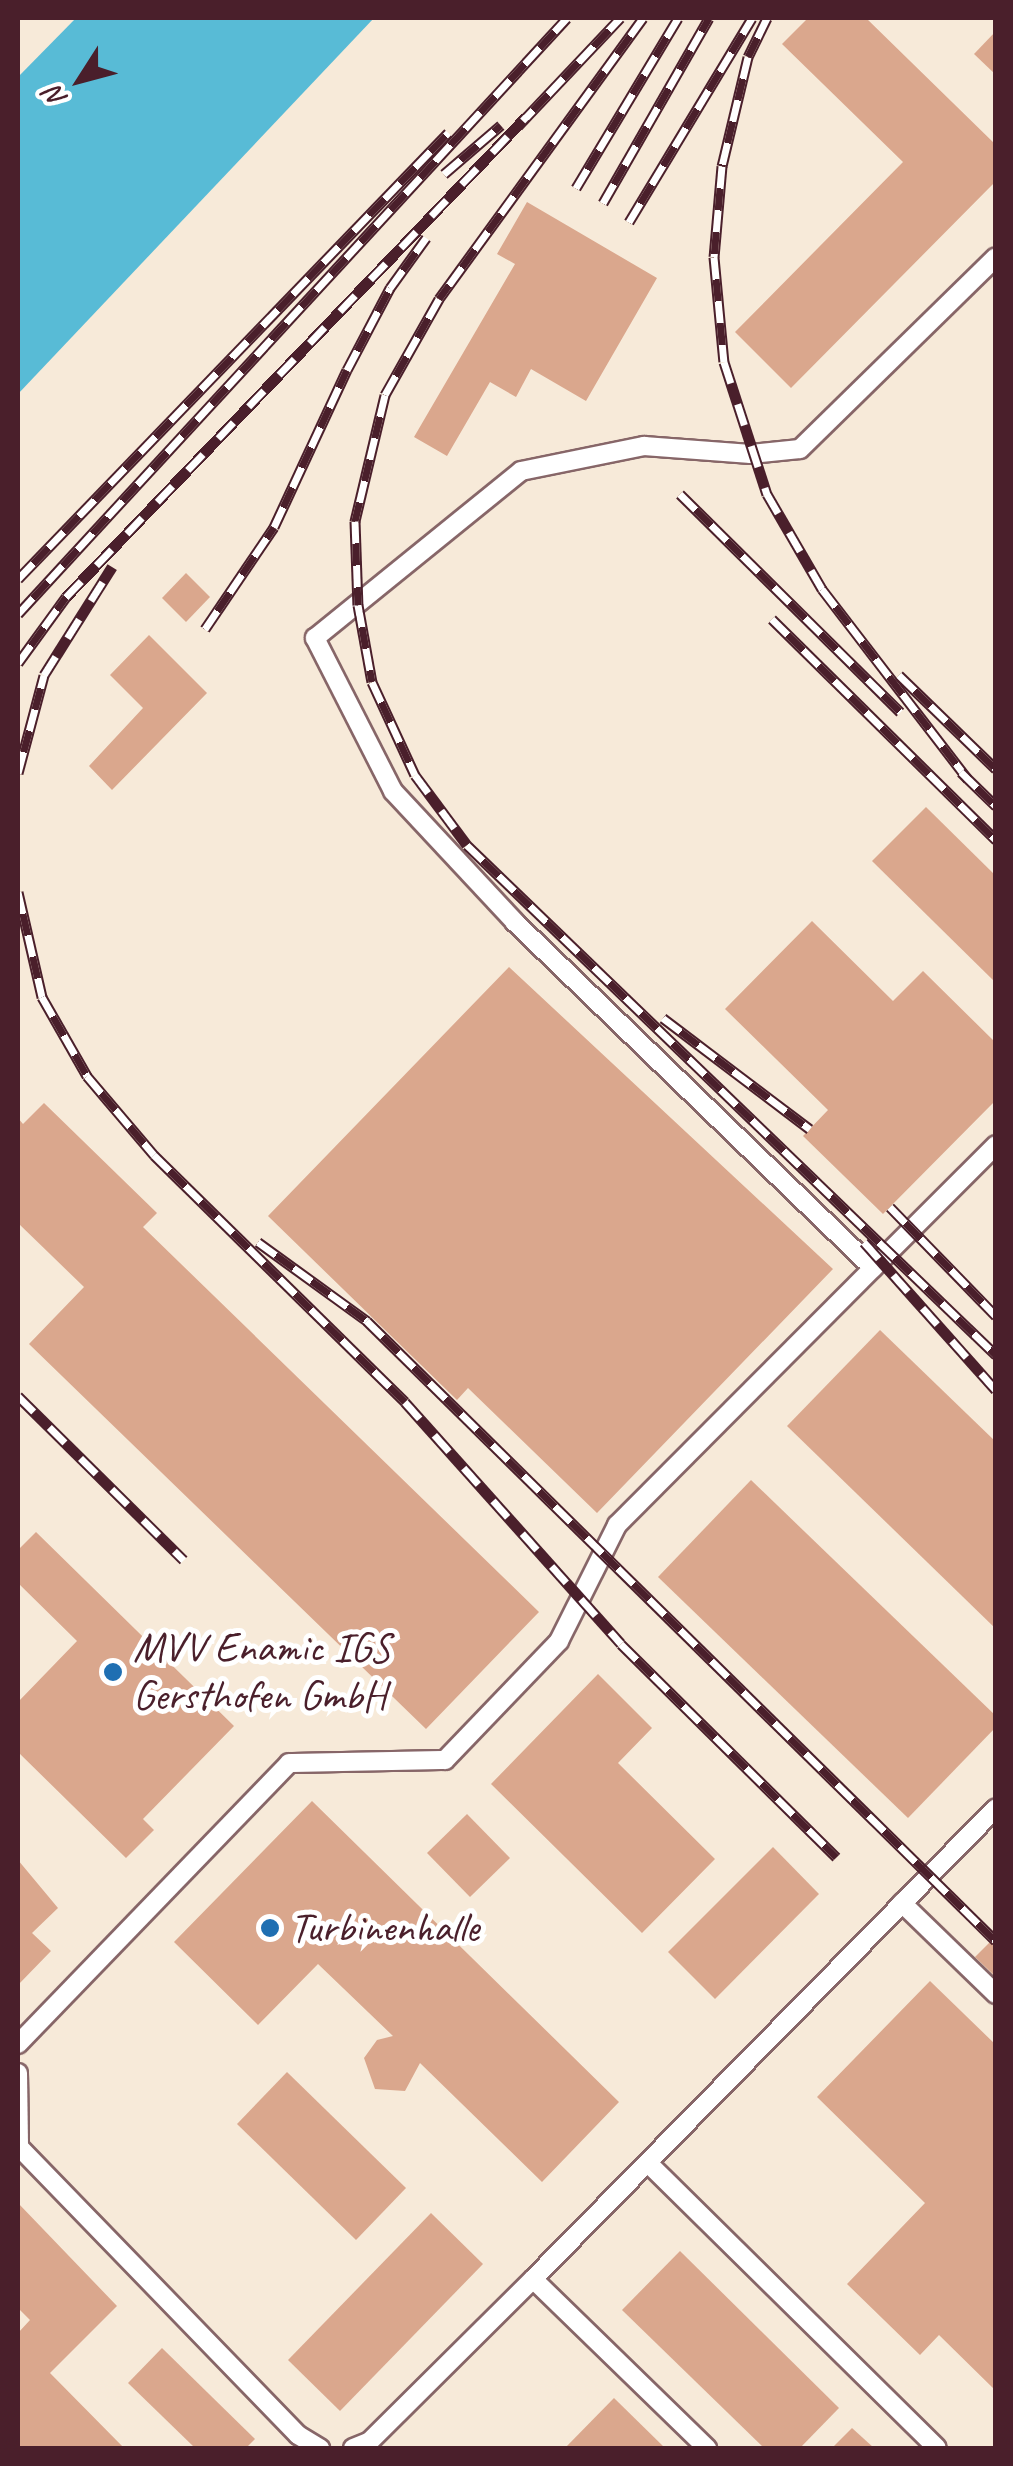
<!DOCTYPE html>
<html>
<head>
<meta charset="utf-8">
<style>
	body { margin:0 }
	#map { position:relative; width:1013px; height:2466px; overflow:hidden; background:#f7ead9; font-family:Caveat,sans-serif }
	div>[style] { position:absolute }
	.water>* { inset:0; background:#58bbd6 }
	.building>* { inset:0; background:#daa78d }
	.roads { filter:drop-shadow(2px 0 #876668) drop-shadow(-2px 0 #876668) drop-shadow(0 2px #876668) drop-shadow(0 -2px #876668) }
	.lane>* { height:18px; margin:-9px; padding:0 9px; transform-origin:9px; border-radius:9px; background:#fff }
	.rail>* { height:11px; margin-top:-5.5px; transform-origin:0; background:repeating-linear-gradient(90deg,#fff 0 22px,#4a1f2b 0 44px); box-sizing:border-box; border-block:2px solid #4a1f2b }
	.dots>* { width:28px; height:28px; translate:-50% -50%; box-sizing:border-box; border:5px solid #fff; border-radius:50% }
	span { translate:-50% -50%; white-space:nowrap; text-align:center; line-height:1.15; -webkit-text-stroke:10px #fff; paint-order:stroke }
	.poi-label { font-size:42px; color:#4a1f2b }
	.left { translate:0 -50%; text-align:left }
	.frame { position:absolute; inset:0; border:20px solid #4a1f2b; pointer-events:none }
	.north { position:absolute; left:30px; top:30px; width:100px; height:100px; -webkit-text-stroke:8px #fff; paint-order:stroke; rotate:234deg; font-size:28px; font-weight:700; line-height:40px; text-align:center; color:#4a1f2b }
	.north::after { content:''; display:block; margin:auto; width:35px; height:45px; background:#4a1f2b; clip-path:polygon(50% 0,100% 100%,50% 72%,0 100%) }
</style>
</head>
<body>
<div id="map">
	<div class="water">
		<i style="clip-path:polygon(76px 18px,374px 18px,18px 394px,18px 77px)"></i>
	</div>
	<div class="building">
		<i style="clip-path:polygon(808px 18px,866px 18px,996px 145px,996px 181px,791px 388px,735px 332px,903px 162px,782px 44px)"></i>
		<i style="clip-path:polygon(996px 31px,996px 75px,974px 54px)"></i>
		<i style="clip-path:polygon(527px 202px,657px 278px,586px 401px,531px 369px,516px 397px,490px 382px,447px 456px,414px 437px,515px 264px,497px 254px)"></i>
		<i style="clip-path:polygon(186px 573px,210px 597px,186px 622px,162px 598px)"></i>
		<i style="clip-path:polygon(149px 635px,207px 693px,112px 790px,89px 766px,143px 708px,110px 675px)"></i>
		<i style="clip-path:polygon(926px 807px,996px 876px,996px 983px,872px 861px)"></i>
		<i style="clip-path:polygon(812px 921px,893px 1001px,923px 971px,996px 1043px,996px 1100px,883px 1214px,803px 1136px,828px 1110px,725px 1009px)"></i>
		<i style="clip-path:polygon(509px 967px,833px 1269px,597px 1513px,468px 1388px,457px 1400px,268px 1216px)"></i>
		<i style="clip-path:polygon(44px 1103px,157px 1213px,143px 1227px,539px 1612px,426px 1729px,29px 1344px,84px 1287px,18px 1223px,18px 1118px,23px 1124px)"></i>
		<i style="clip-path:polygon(880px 1330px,996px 1442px,996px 1629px,787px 1426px)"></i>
		<i style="clip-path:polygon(751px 1480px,996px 1716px,996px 1727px,908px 1818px,658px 1577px)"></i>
		<i style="clip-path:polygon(36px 1532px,234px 1726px,143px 1819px,154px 1830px,126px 1858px,18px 1752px,18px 1702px,77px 1641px,18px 1583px,18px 1550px)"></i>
		<i style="clip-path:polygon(598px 1674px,652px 1728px,618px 1763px,715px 1859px,642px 1933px,491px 1784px)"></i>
		<i style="clip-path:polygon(312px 1801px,619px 2102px,542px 2182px,420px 2063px,405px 2091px,375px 2089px,364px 2058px,377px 2040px,393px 2036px,318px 1964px,258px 2025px,174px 1942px)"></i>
		<i style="clip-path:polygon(467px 1814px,510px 1858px,470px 1897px,427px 1853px)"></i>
		<i style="clip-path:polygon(773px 1847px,819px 1894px,715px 1999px,668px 1952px)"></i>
		<i style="clip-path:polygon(18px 1860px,58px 1908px,32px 1933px,51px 1951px,18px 1985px)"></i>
		<i style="clip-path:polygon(996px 1936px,996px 1977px,975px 1957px)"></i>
		<i style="clip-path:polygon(930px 1981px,996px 2045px,996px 2391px,939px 2335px,920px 2355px,847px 2284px,925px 2203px,817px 2097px)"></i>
		<i style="clip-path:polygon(287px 2072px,406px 2188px,356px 2240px,237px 2124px)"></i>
		<i style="clip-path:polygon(18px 2203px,117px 2306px,50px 2373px,124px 2448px,18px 2448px,18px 2333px,30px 2320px,18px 2308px)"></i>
		<i style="clip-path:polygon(431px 2213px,483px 2264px,340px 2411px,288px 2360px)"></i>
		<i style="clip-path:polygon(680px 2251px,839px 2408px,800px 2448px,764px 2448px,622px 2310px)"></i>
		<i style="clip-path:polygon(162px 2348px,255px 2439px,246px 2448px,195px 2448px,128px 2383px)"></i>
		<i style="clip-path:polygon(614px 2398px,665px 2448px,565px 2448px)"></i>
		<i style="clip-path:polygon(852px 2428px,874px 2448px,832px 2448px)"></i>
	</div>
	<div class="roads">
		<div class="lane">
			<i style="left:873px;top:1268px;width:174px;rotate:-45deg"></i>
			<i style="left:902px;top:1903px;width:131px;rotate:44.1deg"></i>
			<i style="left:18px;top:2044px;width:390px;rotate:-46deg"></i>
			<i style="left:289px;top:1763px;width:156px;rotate:-1.1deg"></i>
			<i style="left:445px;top:1760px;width:165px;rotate:-46.2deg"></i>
			<i style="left:559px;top:1641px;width:130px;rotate:-63.4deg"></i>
			<i style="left:617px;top:1525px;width:363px;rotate:-45.1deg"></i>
			<i style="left:873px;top:1268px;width:498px;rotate:-136deg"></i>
			<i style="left:515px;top:922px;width:179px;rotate:-133deg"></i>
			<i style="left:393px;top:791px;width:172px;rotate:-117deg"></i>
			<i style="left:315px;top:638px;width:265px;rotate:-39deg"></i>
			<i style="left:521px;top:471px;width:126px;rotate:-11.5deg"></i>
			<i style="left:644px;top:446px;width:107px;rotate:4.3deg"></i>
			<i style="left:751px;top:454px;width:49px;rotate:-5.8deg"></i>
			<i style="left:800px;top:449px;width:274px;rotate:-44.4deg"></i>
			<i style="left:18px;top:2073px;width:74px;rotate:89.2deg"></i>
			<i style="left:19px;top:2147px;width:401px;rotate:45.9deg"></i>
			<i style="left:298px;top:2435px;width:26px;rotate:31deg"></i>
			<i style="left:649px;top:2164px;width:404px;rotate:44.6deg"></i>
			<i style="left:533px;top:2279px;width:243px;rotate:44.2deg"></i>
			<i style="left:353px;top:2448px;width:18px;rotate:-22deg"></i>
			<i style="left:370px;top:2441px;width:230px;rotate:-44.8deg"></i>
			<i style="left:533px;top:2279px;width:660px;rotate:-45.49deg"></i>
		</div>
	</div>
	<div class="rail">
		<i style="left:643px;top:18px;width:347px;rotate:126deg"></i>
		<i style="left:439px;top:299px;width:110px;rotate:119.4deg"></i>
		<i style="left:385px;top:395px;width:130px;rotate:103.4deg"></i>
		<i style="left:355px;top:521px;width:84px;rotate:88deg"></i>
		<i style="left:358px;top:605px;width:78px;rotate:79.7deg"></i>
		<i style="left:372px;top:682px;width:102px;rotate:65.2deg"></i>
		<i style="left:415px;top:775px;width:87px;rotate:53.4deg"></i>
		<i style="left:467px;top:845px;width:735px;rotate:43.95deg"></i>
		<i style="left:767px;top:18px;width:43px;rotate:116deg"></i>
		<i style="left:748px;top:57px;width:112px;rotate:103.4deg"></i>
		<i style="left:722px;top:166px;width:91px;rotate:95deg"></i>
		<i style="left:714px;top:257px;width:105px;rotate:84.6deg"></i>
		<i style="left:724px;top:362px;width:139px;rotate:72deg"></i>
		<i style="left:767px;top:494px;width:110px;rotate:59.9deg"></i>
		<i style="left:822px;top:589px;width:240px;rotate:52.5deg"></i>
		<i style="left:518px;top:126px;width:149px;rotate:-46.6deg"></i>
		<i style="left:444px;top:174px;width:75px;rotate:-40.7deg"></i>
		<i style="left:576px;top:188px;width:198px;rotate:-59deg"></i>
		<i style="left:603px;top:203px;width:213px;rotate:-60.2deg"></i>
		<i style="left:629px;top:222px;width:238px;rotate:-58.9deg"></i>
		<i style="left:680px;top:494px;width:310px;rotate:44.7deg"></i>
		<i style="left:18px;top:579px;width:620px;rotate:-46.05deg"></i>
		<i style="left:18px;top:614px;width:810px;rotate:-47.35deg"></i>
		<i style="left:772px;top:619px;width:315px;rotate:44.6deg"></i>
		<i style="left:205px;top:629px;width:123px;rotate:-55.9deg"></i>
		<i style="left:274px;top:527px;width:173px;rotate:-65.1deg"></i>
		<i style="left:347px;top:370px;width:93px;rotate:-62.3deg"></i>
		<i style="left:390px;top:288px;width:62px;rotate:-54.2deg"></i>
		<i style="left:18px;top:663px;width:82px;rotate:-54deg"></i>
		<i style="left:66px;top:597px;width:665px;rotate:-46.22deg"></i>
		<i style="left:899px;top:675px;width:135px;rotate:44.1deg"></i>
		<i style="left:961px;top:772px;width:49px;rotate:44.2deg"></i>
		<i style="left:18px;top:773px;width:101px;rotate:-75.1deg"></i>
		<i style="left:44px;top:675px;width:128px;rotate:-57.8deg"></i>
		<i style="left:18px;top:892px;width:108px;rotate:77.1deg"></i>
		<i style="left:42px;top:997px;width:91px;rotate:60.3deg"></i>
		<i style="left:87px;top:1076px;width:104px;rotate:49.7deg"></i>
		<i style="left:154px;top:1155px;width:352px;rotate:44.5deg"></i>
		<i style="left:405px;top:1402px;width:324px;rotate:48.2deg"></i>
		<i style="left:621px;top:1644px;width:303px;rotate:44.7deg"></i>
		<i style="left:663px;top:1018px;width:184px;rotate:37.1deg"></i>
		<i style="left:890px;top:1207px;width:152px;rotate:45.8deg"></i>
		<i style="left:258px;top:1242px;width:135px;rotate:35.9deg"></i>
		<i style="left:367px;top:1321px;width:883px;rotate:44.59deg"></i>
		<i style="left:864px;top:1242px;width:198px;rotate:48.3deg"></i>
		<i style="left:18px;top:1396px;width:233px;rotate:44.7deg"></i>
	</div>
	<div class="dots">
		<i style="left:113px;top:1672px;background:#1f6fb2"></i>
		<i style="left:270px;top:1928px;background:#1f6fb2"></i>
	</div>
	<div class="poi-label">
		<span class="left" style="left:133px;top:1672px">MVV Enamic IGS<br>Gersthofen GmbH</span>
		<span class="left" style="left:290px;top:1928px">Turbinenhalle</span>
	</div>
	<div class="frame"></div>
	<div class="north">N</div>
</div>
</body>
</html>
